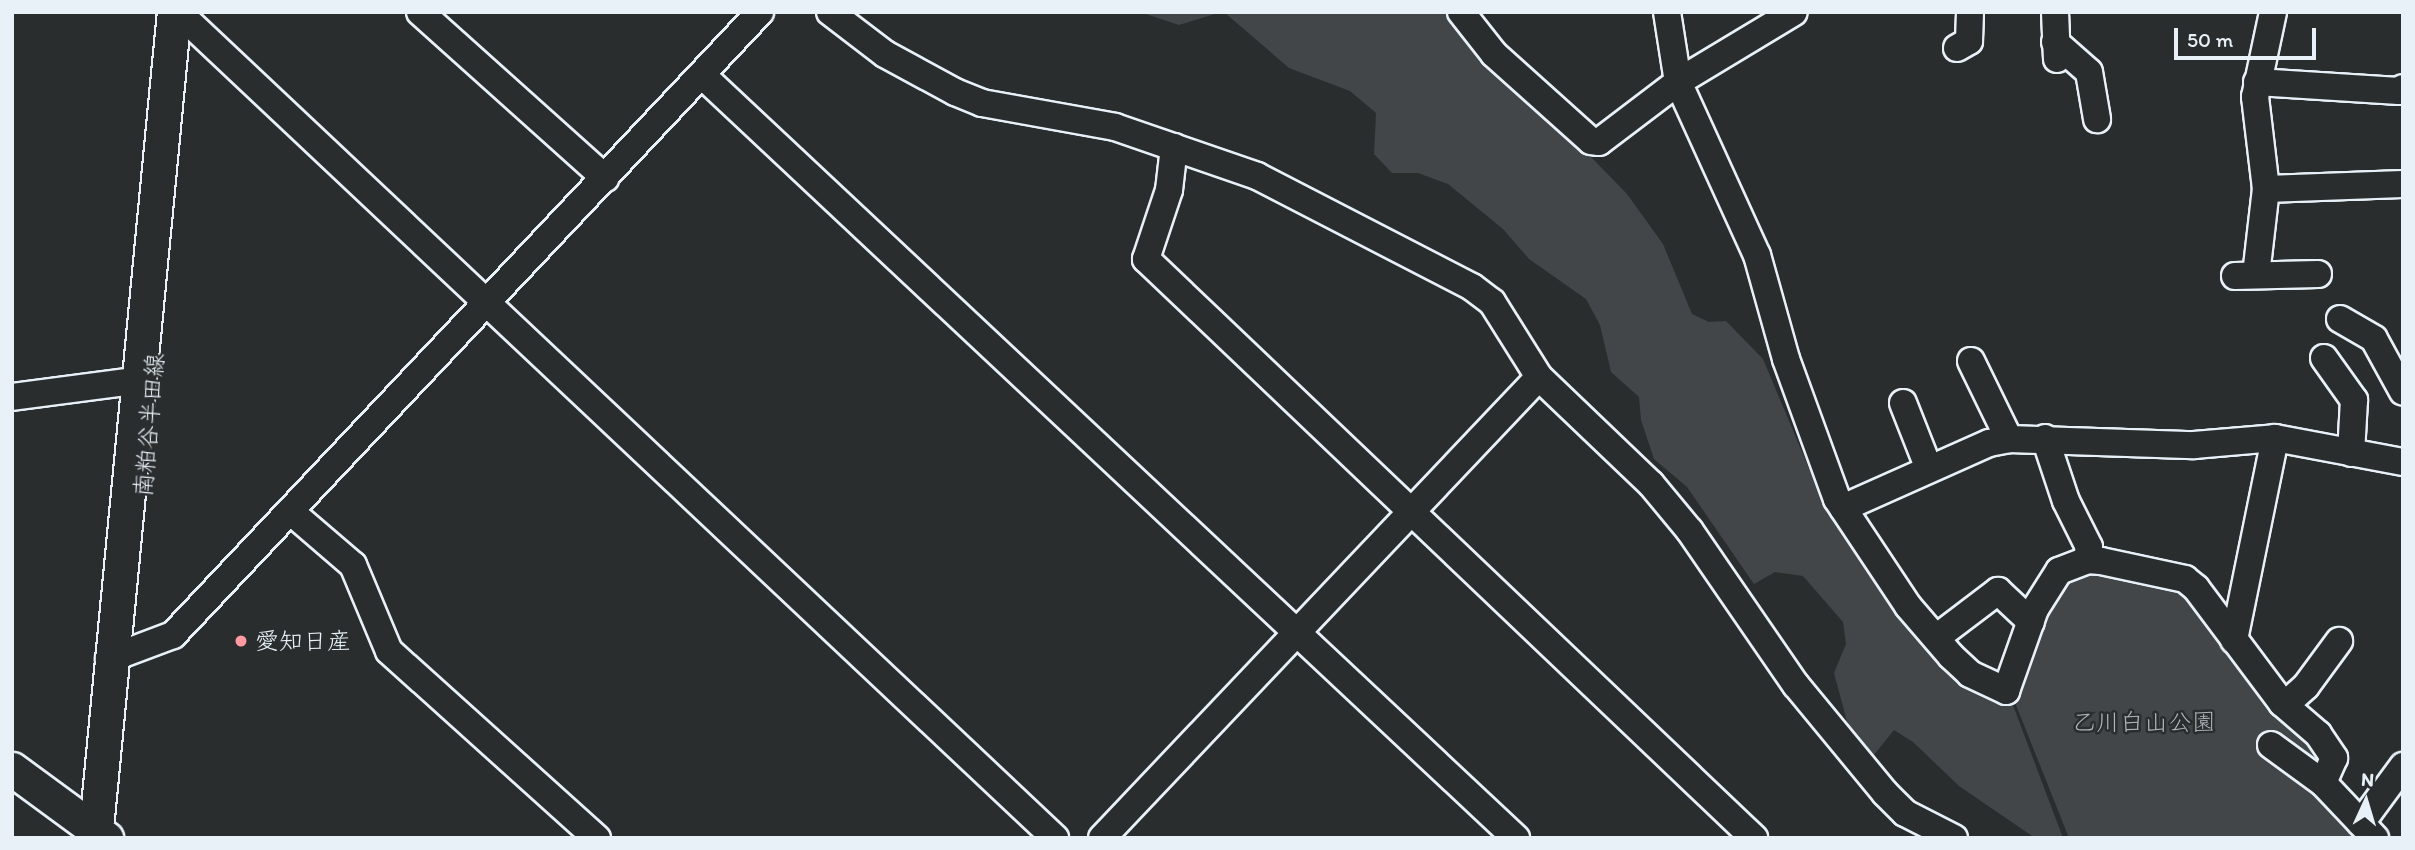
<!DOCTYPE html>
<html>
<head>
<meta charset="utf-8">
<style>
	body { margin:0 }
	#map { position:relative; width:2415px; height:850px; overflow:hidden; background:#2a2d2e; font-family:Itim,"Klee One",sans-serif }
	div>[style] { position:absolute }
	.green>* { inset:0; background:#424648 }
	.roads { filter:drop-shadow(2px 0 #e8f1f8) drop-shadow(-2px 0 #e8f1f8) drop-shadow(0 2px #e8f1f8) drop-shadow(0 -2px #e8f1f8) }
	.minor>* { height:26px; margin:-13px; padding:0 13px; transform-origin:13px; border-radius:13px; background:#2a2d2e }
	.major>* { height:33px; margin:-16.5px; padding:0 16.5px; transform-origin:16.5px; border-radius:16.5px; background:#2a2d2e }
	.dots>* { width:19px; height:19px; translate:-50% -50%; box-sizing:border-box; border:4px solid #2a2d2e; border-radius:50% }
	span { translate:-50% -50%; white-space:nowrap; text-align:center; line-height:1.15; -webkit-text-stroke:5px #2a2d2e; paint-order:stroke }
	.street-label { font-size:24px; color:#e8f1f8 }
	.poi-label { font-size:24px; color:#e8f1f8 }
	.left { translate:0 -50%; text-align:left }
	.park-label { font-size:24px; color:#aeb5ba }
	.frame { position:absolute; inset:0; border:14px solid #e8f1f8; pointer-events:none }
	.north { position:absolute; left:2331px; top:766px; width:70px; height:70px; -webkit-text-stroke:5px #2a2d2e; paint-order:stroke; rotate:4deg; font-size:19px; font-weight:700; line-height:28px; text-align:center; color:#e8f1f8 }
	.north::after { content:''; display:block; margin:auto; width:24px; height:32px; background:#e8f1f8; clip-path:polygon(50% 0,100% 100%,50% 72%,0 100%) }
	.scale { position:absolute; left:2174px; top:28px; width:142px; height:32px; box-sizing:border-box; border:4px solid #e8f1f8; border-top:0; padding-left:9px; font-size:21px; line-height:24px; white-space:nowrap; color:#e8f1f8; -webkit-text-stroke:5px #2a2d2e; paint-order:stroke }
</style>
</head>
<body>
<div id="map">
	<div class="green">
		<i style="clip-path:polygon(1140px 12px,1221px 12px,1179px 25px)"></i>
		<i style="clip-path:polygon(1224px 12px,1450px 12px,1627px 194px,1663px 244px,1692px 314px,1709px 322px,1726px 321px,1763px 359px,1823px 502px,1944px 659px,2011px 700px,2063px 838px,2035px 838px,1959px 786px,1913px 742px,1894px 730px,1869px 761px,1849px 729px,1834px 673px,1846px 644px,1843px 622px,1803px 576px,1775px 572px,1754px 584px,1687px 487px,1654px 459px,1641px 420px,1639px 397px,1611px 372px,1600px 325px,1586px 299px,1529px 259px,1503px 229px,1448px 184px,1418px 173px,1392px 173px,1374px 154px,1376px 113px,1350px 91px,1289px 68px)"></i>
		<i style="clip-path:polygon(2096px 567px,2183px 587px,2318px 741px,2358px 838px,2069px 838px,2014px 700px,2055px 586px)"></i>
	</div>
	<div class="roads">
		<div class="minor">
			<i style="left:178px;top:12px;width:1205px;rotate:43.28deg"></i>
			<i style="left:420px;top:12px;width:249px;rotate:41.9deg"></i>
			<i style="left:830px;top:12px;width:69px;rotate:37.4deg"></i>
			<i style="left:885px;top:54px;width:80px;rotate:28.5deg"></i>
			<i style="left:955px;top:92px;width:29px;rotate:22deg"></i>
			<i style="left:982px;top:103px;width:135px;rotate:10.2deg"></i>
			<i style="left:1115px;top:127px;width:150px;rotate:19deg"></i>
			<i style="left:1257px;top:176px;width:242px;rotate:27.3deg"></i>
			<i style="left:1472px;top:287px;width:25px;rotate:37deg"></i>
			<i style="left:1492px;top:302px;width:89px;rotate:57.9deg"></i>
			<i style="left:1539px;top:377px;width:155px;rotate:43.7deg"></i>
			<i style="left:1651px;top:484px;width:61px;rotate:50.3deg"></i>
			<i style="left:1690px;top:531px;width:187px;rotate:55.5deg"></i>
			<i style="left:1796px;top:685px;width:140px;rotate:50.5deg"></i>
			<i style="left:1885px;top:793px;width:28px;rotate:45deg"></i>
			<i style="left:1905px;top:813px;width:55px;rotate:27deg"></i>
			<i style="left:1461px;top:12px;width:53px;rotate:51.8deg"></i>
			<i style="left:1494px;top:54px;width:130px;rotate:41.9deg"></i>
			<i style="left:1591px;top:141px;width:8px;rotate:7deg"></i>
			<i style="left:1599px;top:142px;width:99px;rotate:-37.2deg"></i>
			<i style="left:1678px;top:82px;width:135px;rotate:-31.1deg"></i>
			<i style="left:1667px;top:12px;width:71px;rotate:81.1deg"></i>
			<i style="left:1678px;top:82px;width:190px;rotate:65.5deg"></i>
			<i style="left:1757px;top:255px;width:108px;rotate:74.4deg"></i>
			<i style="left:1786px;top:359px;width:149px;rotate:70deg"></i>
			<i style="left:1837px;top:499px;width:128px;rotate:56.4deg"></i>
			<i style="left:1908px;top:606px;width:66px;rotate:49.3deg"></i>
			<i style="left:1951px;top:656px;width:26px;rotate:43deg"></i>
			<i style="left:1970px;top:674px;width:40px;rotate:25deg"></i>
			<i style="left:2006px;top:691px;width:87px;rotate:-70.5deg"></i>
			<i style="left:2035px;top:609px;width:45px;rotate:-57.7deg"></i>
			<i style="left:2059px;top:571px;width:30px;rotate:-21deg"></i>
			<i style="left:2087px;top:560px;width:14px;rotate:4deg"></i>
			<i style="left:2101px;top:561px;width:86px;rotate:12.1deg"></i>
			<i style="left:2185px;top:579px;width:14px;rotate:39deg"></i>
			<i style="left:2196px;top:588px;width:144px;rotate:53.2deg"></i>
			<i style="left:2282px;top:703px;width:48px;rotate:40.7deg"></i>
			<i style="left:2318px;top:734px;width:29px;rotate:56deg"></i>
			<i style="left:2334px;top:758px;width:27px;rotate:114deg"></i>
			<i style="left:2323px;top:783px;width:76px;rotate:46.6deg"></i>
			<i style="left:2055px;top:12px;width:47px;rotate:87.6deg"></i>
			<i style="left:2055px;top:42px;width:45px;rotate:41.4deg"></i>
			<i style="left:2089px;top:72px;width:48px;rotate:80.3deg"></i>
			<i style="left:1957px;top:48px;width:14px;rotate:-30deg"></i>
			<i style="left:1969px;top:41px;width:29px;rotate:-88deg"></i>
			<i style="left:702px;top:75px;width:1116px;rotate:43.15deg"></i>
			<i style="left:2257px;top:82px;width:142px;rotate:3.6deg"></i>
			<i style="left:2399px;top:91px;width:5px;rotate:-37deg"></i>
			<i style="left:1174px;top:147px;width:43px;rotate:96.6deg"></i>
			<i style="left:1169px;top:190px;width:73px;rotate:108.4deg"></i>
			<i style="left:1146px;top:259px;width:840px;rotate:43.6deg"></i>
			<i style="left:2266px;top:189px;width:137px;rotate:-2.1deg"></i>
			<i style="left:2256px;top:275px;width:87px;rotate:-83.4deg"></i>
			<i style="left:2266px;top:189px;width:93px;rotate:-96.8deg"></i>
			<i style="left:2255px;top:97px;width:87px;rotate:-78deg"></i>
			<i style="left:2235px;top:276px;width:83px;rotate:-1.4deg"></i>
			<i style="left:2340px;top:319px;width:39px;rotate:30deg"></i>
			<i style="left:2374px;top:339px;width:60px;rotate:61.3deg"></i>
			<i style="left:2324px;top:358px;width:52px;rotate:54.5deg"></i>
			<i style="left:2354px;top:400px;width:53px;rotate:93.2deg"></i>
			<i style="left:1971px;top:361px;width:87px;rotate:64deg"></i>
			<i style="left:12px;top:397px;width:130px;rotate:-7.5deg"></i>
			<i style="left:1903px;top:403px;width:71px;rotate:68.5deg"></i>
			<i style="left:2045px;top:438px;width:66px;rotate:71.6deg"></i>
			<i style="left:2066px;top:501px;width:51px;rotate:63.4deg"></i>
			<i style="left:2089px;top:547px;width:13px;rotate:99deg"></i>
			<i style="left:1843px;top:508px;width:160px;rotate:-24deg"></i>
			<i style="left:1989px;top:443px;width:20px;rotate:-11deg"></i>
			<i style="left:2009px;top:439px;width:185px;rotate:1.9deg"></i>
			<i style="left:2194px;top:445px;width:81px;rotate:-4.9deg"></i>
			<i style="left:2275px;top:438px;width:130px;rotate:10.6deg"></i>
			<i style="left:290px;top:511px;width:83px;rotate:40.6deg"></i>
			<i style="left:353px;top:565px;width:93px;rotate:67.3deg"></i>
			<i style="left:389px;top:651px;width:280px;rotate:42deg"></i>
			<i style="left:1936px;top:638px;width:78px;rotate:-37.2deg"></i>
			<i style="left:1998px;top:591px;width:45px;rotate:43.2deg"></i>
			<i style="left:2234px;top:640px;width:206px;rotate:-78.5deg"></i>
			<i style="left:109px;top:659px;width:68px;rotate:-20.6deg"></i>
			<i style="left:173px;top:635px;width:856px;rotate:-46.7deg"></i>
			<i style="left:2285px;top:705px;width:28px;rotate:-42deg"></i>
			<i style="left:2306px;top:686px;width:56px;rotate:-53.7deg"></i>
			<i style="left:2271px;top:745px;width:64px;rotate:36.2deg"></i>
			<i style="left:2361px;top:823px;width:71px;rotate:-53.6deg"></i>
			<i style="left:1102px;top:838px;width:635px;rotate:-46.53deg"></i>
		</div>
		<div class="major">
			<i style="left:12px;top:769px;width:117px;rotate:36.3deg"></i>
			<i style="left:95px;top:838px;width:830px;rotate:-84.54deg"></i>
		</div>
	</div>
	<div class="dots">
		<i style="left:241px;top:641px;background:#ff9aa2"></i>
	</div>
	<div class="street-label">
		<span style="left:149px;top:425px;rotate:-85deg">南粕谷半田線</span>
	</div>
	<div class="poi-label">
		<span class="left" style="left:255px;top:641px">愛知日産</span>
	</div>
	<div class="park-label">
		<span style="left:2144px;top:722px">乙川白山公園</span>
	</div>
	<div class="frame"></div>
	<div class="north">N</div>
	<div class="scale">50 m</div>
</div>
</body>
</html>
